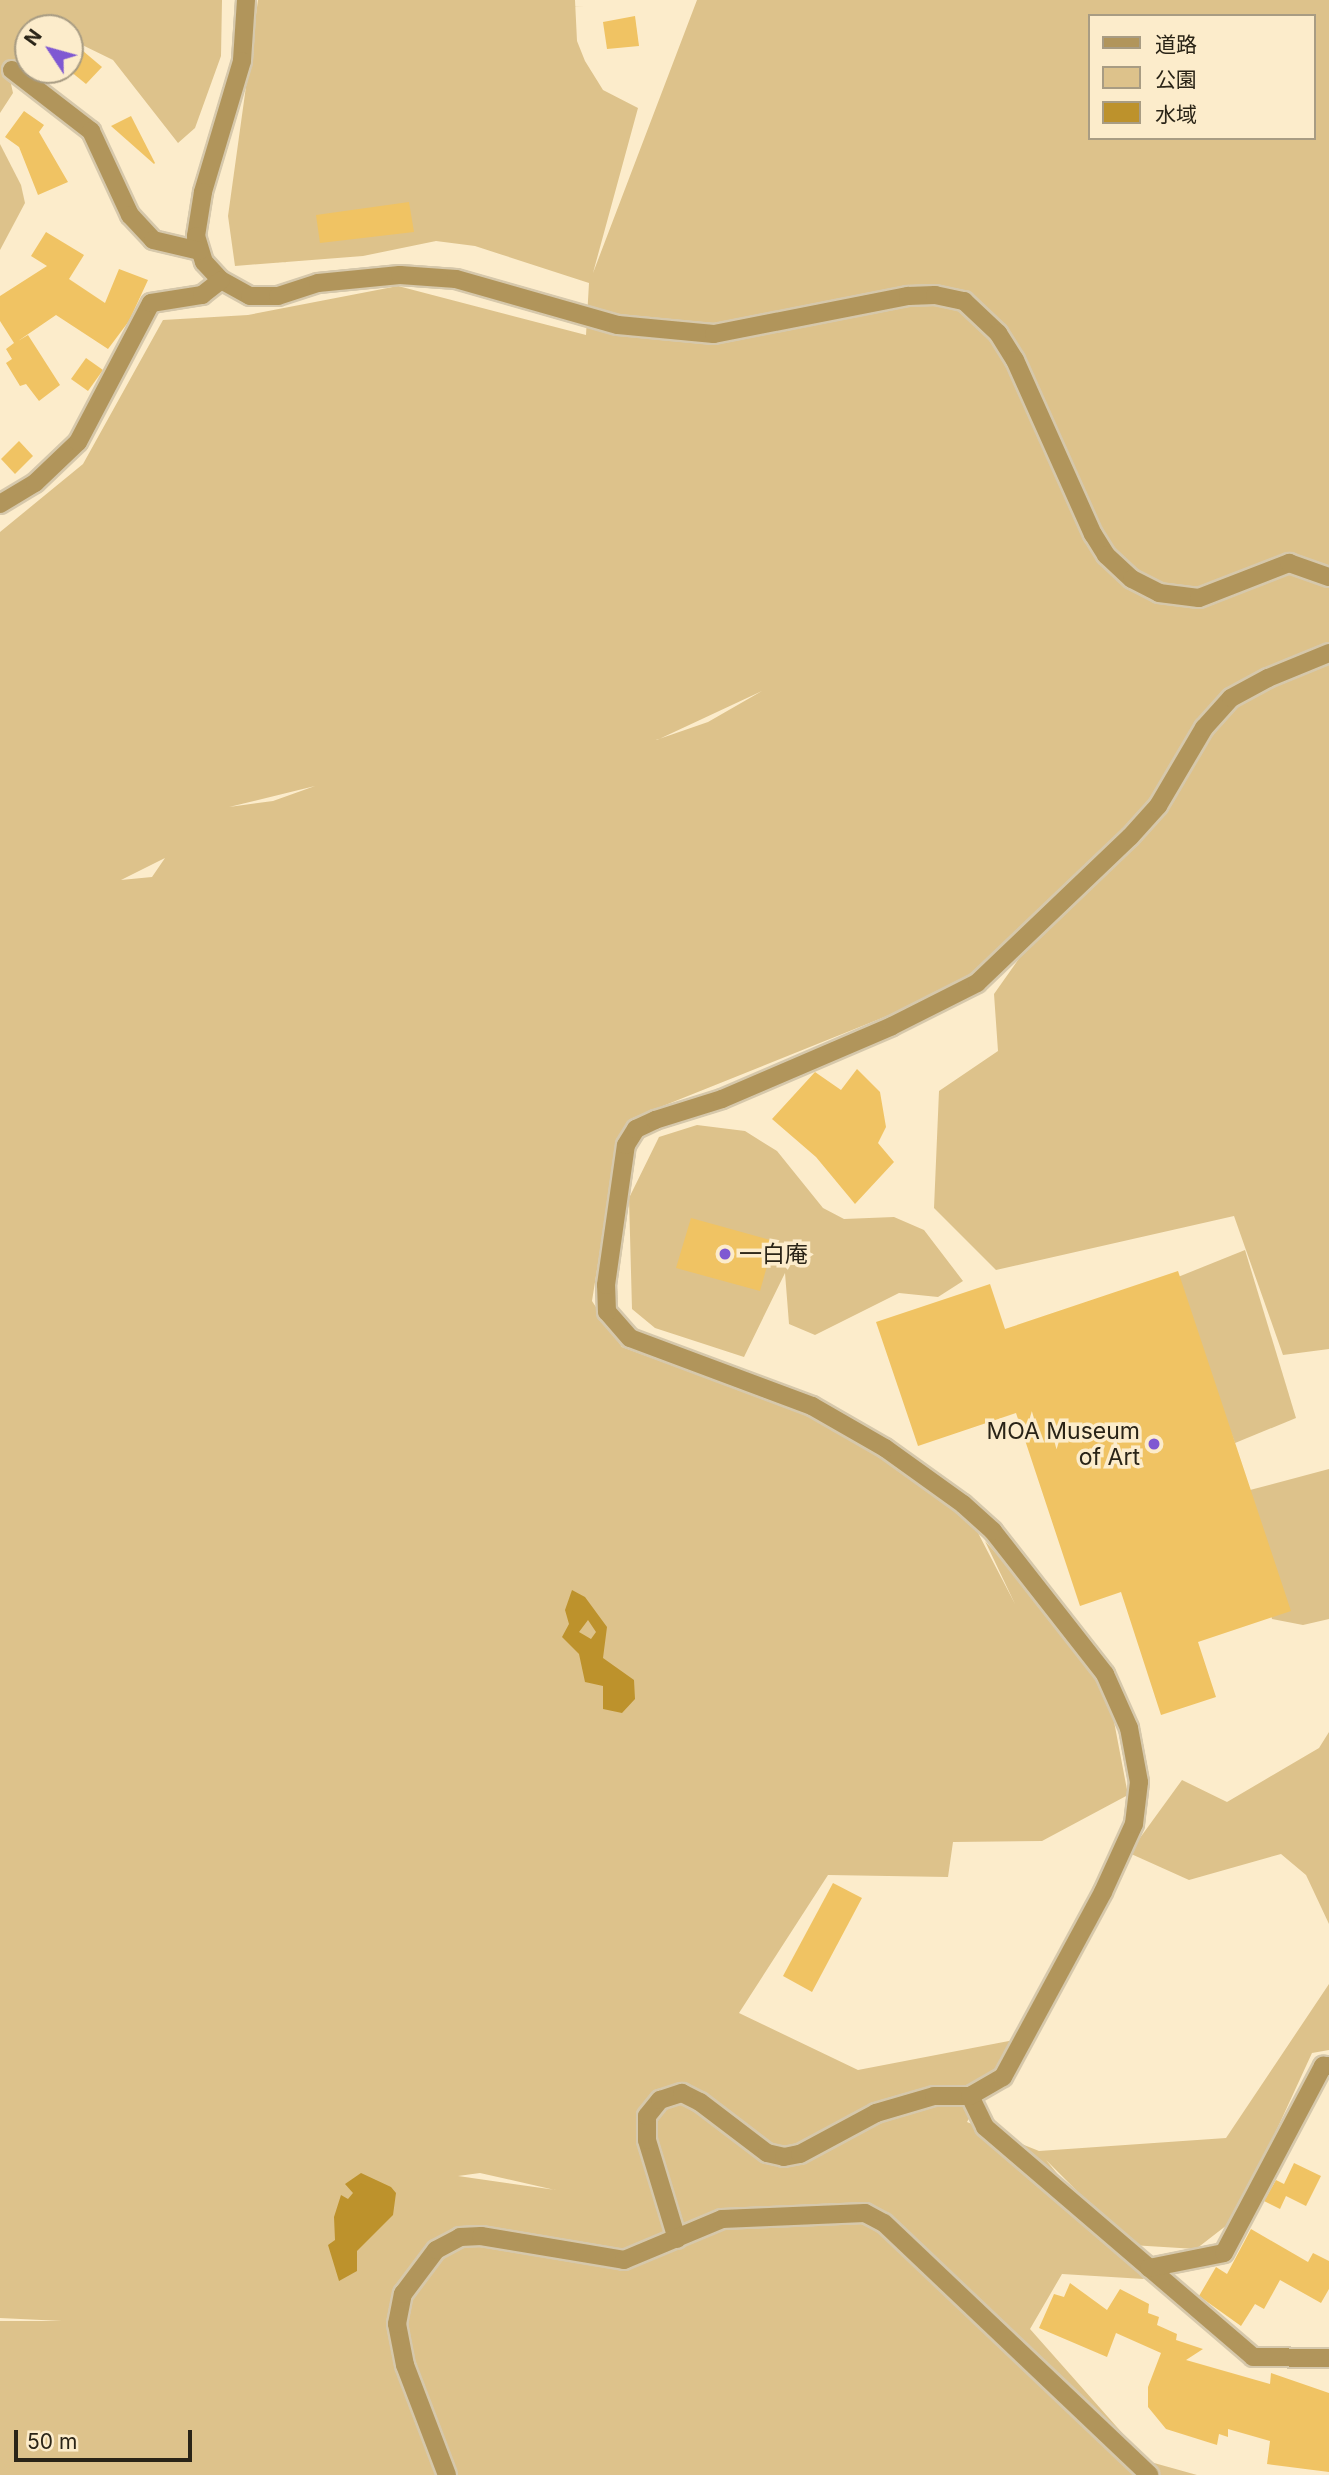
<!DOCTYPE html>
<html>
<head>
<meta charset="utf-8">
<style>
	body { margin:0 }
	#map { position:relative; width:1329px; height:2475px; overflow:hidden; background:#fceccb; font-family:Inter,"Noto Sans JP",sans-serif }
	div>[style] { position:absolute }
	.green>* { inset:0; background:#ddc28b }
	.water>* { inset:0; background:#bd922c }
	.building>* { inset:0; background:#f0c363 }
	.roads { filter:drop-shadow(2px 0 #d6c8ab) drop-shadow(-2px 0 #d6c8ab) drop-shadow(0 2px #d6c8ab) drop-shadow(0 -2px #d6c8ab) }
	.minor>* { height:18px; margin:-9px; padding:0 9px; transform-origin:9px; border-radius:9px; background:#b1955b }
	.dots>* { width:19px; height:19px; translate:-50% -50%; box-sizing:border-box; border:4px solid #fceccb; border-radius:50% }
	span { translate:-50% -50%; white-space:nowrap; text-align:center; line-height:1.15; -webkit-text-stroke:7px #fceccb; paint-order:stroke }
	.poi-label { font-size:23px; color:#2a2417 }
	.left { translate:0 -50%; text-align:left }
	.right { translate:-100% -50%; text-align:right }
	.legend { position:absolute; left:1088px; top:14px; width:228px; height:126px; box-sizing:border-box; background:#fceccb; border:2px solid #a89c83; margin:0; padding:9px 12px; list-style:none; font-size:21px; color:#2a2417 }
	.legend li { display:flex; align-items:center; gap:14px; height:35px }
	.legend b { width:35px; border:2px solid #a89c83 }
	.north { position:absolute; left:14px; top:14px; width:70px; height:70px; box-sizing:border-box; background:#fceccb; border:2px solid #a89c83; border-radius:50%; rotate:306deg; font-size:19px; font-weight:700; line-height:28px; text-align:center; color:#2a2417 }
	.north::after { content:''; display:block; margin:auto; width:24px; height:32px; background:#7f58d2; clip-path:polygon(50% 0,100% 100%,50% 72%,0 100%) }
	.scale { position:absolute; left:14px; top:2430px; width:178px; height:32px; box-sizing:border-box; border:4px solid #2a2417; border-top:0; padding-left:9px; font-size:21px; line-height:24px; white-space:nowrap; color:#2a2417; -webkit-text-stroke:5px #fceccb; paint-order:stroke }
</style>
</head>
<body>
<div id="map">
	<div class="green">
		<i style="clip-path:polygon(0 0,222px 0,221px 56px,195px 128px,178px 143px,113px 60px,70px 39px,70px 28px,28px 28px,28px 65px,15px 66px,9px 75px,13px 93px,0 113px)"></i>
		<i style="clip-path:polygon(evenodd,258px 0,575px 0,577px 41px,585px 61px,603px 90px,638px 108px,593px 273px,697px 0,1329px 0,1329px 1349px,1283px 1355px,1234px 1216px,996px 1270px,934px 1208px,939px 1091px,998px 1051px,994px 994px,1058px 903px,976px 973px,892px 1014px,633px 1118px,618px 1138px,592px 1301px,622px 1347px,833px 1424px,963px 1504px,1015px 1604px,985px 1541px,1105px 1674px,1128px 1795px,1042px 1841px,953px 1842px,948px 1877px,828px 1875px,739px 2013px,858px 2070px,1014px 2040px,967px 2122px,1039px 2151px,1226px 2138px,1329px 1984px,1329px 2050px,1312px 2053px,1236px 2218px,1196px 2249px,1131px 2245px,1046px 2160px,1144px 2279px,1062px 2274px,1030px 2329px,1147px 2461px,1197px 2475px,0 2475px,0 2321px,62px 2321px,0 2318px,0 532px,83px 464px,163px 320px,248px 315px,398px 286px,586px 335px,589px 283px,475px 246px,436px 241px,363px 256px,235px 266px,228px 216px,258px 0,1089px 16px,1313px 16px,1313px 138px,1089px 138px,1089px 16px,258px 0,762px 691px,708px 722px,656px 740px,657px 740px,762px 691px,258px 0,315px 786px,273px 801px,229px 807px,315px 786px,258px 0,165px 858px,152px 877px,121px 880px,165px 858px,258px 0,480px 2173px,555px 2190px,556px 2190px,458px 2176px,480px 2173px)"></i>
		<i style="clip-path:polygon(0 144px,21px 185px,25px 203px,0 250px)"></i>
		<i style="clip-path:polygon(697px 1125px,745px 1131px,777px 1151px,823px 1208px,844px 1219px,894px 1217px,924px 1230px,963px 1281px,938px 1297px,899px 1293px,815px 1335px,789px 1324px,785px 1273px,744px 1357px,655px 1328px,632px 1309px,629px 1198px,659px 1137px)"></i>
		<i style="clip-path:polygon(1245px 1250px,1296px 1418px,1235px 1443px,1173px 1279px)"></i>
		<i style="clip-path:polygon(1329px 1469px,1329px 1619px,1303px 1625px,1272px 1619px,1250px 1490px)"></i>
		<i style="clip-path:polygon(1329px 1732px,1329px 1924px,1306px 1875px,1281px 1854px,1189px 1880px,1129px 1853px,1182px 1780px,1227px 1802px,1319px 1748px)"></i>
	</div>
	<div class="water">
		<i style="clip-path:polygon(evenodd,572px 1590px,585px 1597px,607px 1627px,603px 1658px,634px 1680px,635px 1699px,622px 1713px,603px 1709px,603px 1686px,585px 1682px,579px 1654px,562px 1637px,569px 1624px,565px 1610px,572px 1590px,588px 1620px,596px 1632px,591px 1639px,579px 1632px,588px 1620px)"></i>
		<i style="clip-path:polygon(361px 2173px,391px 2187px,396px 2193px,393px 2215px,357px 2251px,357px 2271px,339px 2281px,328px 2245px,335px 2240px,334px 2217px,341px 2195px,348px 2199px,353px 2193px,345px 2184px)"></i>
	</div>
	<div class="building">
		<i style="clip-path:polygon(635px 16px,639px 46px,607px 49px,603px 22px)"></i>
		<i style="clip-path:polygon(70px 40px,102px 67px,86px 84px,70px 71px)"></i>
		<i style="clip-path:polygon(24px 111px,44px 125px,39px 132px,68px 182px,38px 195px,19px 147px,5px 137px)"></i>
		<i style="clip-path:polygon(131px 116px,155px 163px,154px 164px,111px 126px)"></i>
		<i style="clip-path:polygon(409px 202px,414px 232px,320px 243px,316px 215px)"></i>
		<i style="clip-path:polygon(46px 232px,84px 255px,69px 279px,105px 303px,119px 269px,148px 280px,129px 321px,108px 349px,56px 315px,18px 341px,28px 335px,60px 385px,39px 401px,26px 384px,20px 386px,6px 363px,12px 359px,6px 349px,14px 343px,0 321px,0 296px,47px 266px,31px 256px)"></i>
		<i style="clip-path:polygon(86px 358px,103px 370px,88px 391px,71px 379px)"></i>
		<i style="clip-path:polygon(19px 441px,33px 456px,15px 474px,1px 459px)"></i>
		<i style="clip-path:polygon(857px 1069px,880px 1092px,886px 1127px,878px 1143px,894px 1162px,855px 1204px,816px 1157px,772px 1119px,815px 1072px,841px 1090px)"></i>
		<i style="clip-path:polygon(691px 1218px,774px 1241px,760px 1291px,676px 1268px)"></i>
		<i style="clip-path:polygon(1178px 1271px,1291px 1611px,1198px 1642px,1216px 1697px,1161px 1715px,1121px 1592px,1080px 1606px,1016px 1413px,918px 1446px,876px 1322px,990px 1284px,1005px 1329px)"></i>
		<i style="clip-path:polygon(833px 1883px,862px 1898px,812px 1992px,783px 1976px)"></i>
		<i style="clip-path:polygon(1294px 2163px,1321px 2176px,1306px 2206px,1286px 2196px,1280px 2209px,1264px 2201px,1276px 2180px,1284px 2184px)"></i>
		<i style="clip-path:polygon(1251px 2229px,1308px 2262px,1313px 2253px,1329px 2261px,1329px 2289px,1321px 2303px,1280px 2280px,1264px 2309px,1255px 2304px,1241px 2326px,1199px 2296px,1216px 2267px,1227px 2274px)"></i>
		<i style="clip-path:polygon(1070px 2283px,1107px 2310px,1120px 2289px,1149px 2304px,1148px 2313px,1159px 2317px,1157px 2325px,1177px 2334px,1176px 2340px,1203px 2349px,1186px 2360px,1270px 2384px,1271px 2373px,1329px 2393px,1329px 2472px,1267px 2464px,1270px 2441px,1228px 2429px,1228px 2437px,1219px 2434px,1217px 2445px,1166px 2429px,1148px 2407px,1148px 2387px,1161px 2353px,1116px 2333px,1107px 2357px,1039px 2328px,1054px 2294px,1064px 2297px)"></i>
	</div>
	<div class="roads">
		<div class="minor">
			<i style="left:246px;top:0;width:61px;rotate:93.8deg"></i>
			<i style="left:242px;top:61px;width:137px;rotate:106.6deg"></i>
			<i style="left:203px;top:192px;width:45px;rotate:99deg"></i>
			<i style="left:196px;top:236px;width:27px;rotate:73deg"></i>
			<i style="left:204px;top:262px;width:25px;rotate:47deg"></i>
			<i style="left:221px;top:280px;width:33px;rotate:29deg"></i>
			<i style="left:250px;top:296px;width:28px"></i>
			<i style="left:278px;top:296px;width:42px;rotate:-18deg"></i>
			<i style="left:318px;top:283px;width:82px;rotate:-5.6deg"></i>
			<i style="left:400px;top:275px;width:56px;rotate:4.1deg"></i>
			<i style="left:456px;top:279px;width:168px;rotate:15.9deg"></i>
			<i style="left:618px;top:325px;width:96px;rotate:5.4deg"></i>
			<i style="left:714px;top:334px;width:198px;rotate:-11.1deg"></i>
			<i style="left:908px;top:296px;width:27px;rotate:-2deg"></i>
			<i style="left:935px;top:295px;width:30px;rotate:12deg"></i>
			<i style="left:964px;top:301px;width:47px;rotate:43.3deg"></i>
			<i style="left:998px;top:333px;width:32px;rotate:58deg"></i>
			<i style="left:1015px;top:360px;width:191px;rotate:65.9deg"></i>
			<i style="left:1093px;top:534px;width:25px;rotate:58deg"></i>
			<i style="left:1106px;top:555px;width:35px;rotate:43deg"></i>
			<i style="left:1132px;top:579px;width:30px;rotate:27deg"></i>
			<i style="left:1159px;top:593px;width:40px;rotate:7.1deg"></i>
			<i style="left:1199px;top:598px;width:97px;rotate:-21.3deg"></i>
			<i style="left:1289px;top:563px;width:42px;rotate:19.3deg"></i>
			<i style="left:12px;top:70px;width:100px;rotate:37.7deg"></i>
			<i style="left:91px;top:131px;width:93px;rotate:65.1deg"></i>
			<i style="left:130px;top:215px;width:34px;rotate:47deg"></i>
			<i style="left:153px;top:240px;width:48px;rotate:13.2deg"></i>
			<i style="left:0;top:504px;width:41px;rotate:-31deg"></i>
			<i style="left:35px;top:483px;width:59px;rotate:-43.6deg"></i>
			<i style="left:78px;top:442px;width:157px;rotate:-62.3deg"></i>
			<i style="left:151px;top:303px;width:52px;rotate:-8.9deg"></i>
			<i style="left:202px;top:295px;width:24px;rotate:-38deg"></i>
			<i style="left:970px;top:2096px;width:34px;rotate:64deg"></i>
			<i style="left:985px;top:2127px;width:353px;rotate:40.6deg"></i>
			<i style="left:1253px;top:2357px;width:76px;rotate:0.8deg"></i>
			<i style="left:677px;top:2239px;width:103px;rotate:-106.9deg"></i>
			<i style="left:647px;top:2140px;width:24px;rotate:-90deg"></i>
			<i style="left:647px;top:2116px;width:21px;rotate:-51deg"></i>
			<i style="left:660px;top:2100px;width:23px;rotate:-18deg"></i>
			<i style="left:682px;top:2093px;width:20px;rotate:27deg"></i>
			<i style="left:700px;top:2102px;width:84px;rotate:37.3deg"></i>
			<i style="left:767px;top:2153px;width:17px;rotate:13deg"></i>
			<i style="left:784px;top:2157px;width:16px;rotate:-11deg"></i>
			<i style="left:800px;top:2154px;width:86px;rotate:-28.3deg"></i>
			<i style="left:876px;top:2113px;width:60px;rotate:-16.3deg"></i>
			<i style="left:934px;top:2096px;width:36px"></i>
			<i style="left:970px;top:2096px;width:38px;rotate:-30deg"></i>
			<i style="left:1003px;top:2077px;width:210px;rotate:-61.6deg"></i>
			<i style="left:1103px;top:1892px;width:75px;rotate:-65.5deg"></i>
			<i style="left:1134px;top:1824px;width:42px;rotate:-83.2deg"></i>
			<i style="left:1139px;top:1782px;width:55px;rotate:-100.5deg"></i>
			<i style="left:1129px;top:1728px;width:59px;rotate:-114deg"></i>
			<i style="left:1105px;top:1674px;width:182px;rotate:-128.1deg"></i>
			<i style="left:993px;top:1531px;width:40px;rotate:-138deg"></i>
			<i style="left:963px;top:1504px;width:96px;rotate:-144.3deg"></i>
			<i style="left:885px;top:1448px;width:84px;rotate:-150.1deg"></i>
			<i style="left:812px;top:1406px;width:194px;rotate:-159.5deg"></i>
			<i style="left:630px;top:1338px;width:35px;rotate:-131deg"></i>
			<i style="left:607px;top:1312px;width:27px;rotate:-92deg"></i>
			<i style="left:606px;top:1285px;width:141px;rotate:-81.9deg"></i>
			<i style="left:626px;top:1145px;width:19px;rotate:-58deg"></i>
			<i style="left:636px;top:1129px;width:21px;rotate:-25deg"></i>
			<i style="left:655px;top:1120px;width:70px;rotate:-17.4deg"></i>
			<i style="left:722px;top:1099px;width:185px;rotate:-23.2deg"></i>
			<i style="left:892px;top:1026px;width:95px;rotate:-26.8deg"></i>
			<i style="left:977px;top:983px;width:211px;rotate:-43.7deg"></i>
			<i style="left:1130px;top:837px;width:42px;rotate:-47.9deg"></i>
			<i style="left:1158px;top:806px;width:91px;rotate:-59.5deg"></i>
			<i style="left:1204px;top:728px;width:40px;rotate:-48deg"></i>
			<i style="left:1231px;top:698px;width:42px;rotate:-28.4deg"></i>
			<i style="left:1268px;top:678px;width:66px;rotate:-22.3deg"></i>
			<i style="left:1149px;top:2268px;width:76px;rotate:-11.3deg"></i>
			<i style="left:1224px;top:2253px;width:212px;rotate:-62.1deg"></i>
			<i style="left:1323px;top:2066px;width:6px"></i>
			<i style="left:447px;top:2475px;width:118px;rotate:-110.9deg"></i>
			<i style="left:405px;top:2365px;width:42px;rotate:-101deg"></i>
			<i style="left:397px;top:2324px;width:31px;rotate:-79deg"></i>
			<i style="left:403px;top:2294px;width:55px;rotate:-53.1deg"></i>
			<i style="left:436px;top:2250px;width:27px;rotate:-28deg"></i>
			<i style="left:460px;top:2237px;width:21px;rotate:-3deg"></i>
			<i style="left:481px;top:2236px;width:145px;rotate:9.5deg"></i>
			<i style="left:624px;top:2260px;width:106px;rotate:-22.7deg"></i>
			<i style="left:722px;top:2219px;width:143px;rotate:-2.4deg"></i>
			<i style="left:865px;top:2213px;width:21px;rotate:28deg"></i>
			<i style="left:884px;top:2223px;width:366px;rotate:43.5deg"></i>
		</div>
	</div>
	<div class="dots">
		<i style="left:725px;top:1254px;background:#7f58d2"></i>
		<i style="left:1154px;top:1444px;background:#7f58d2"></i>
	</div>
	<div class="poi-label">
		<span class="left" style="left:739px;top:1254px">一白庵</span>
		<span class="right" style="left:1140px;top:1444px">MOA Museum<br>of Art</span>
	</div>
	<ul class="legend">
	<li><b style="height:9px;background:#b1955b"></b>道路</li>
	<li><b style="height:19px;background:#ddc28b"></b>公園</li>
	<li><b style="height:19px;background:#bd922c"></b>水域</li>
	</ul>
	<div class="north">N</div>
	<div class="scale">50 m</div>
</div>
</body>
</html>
